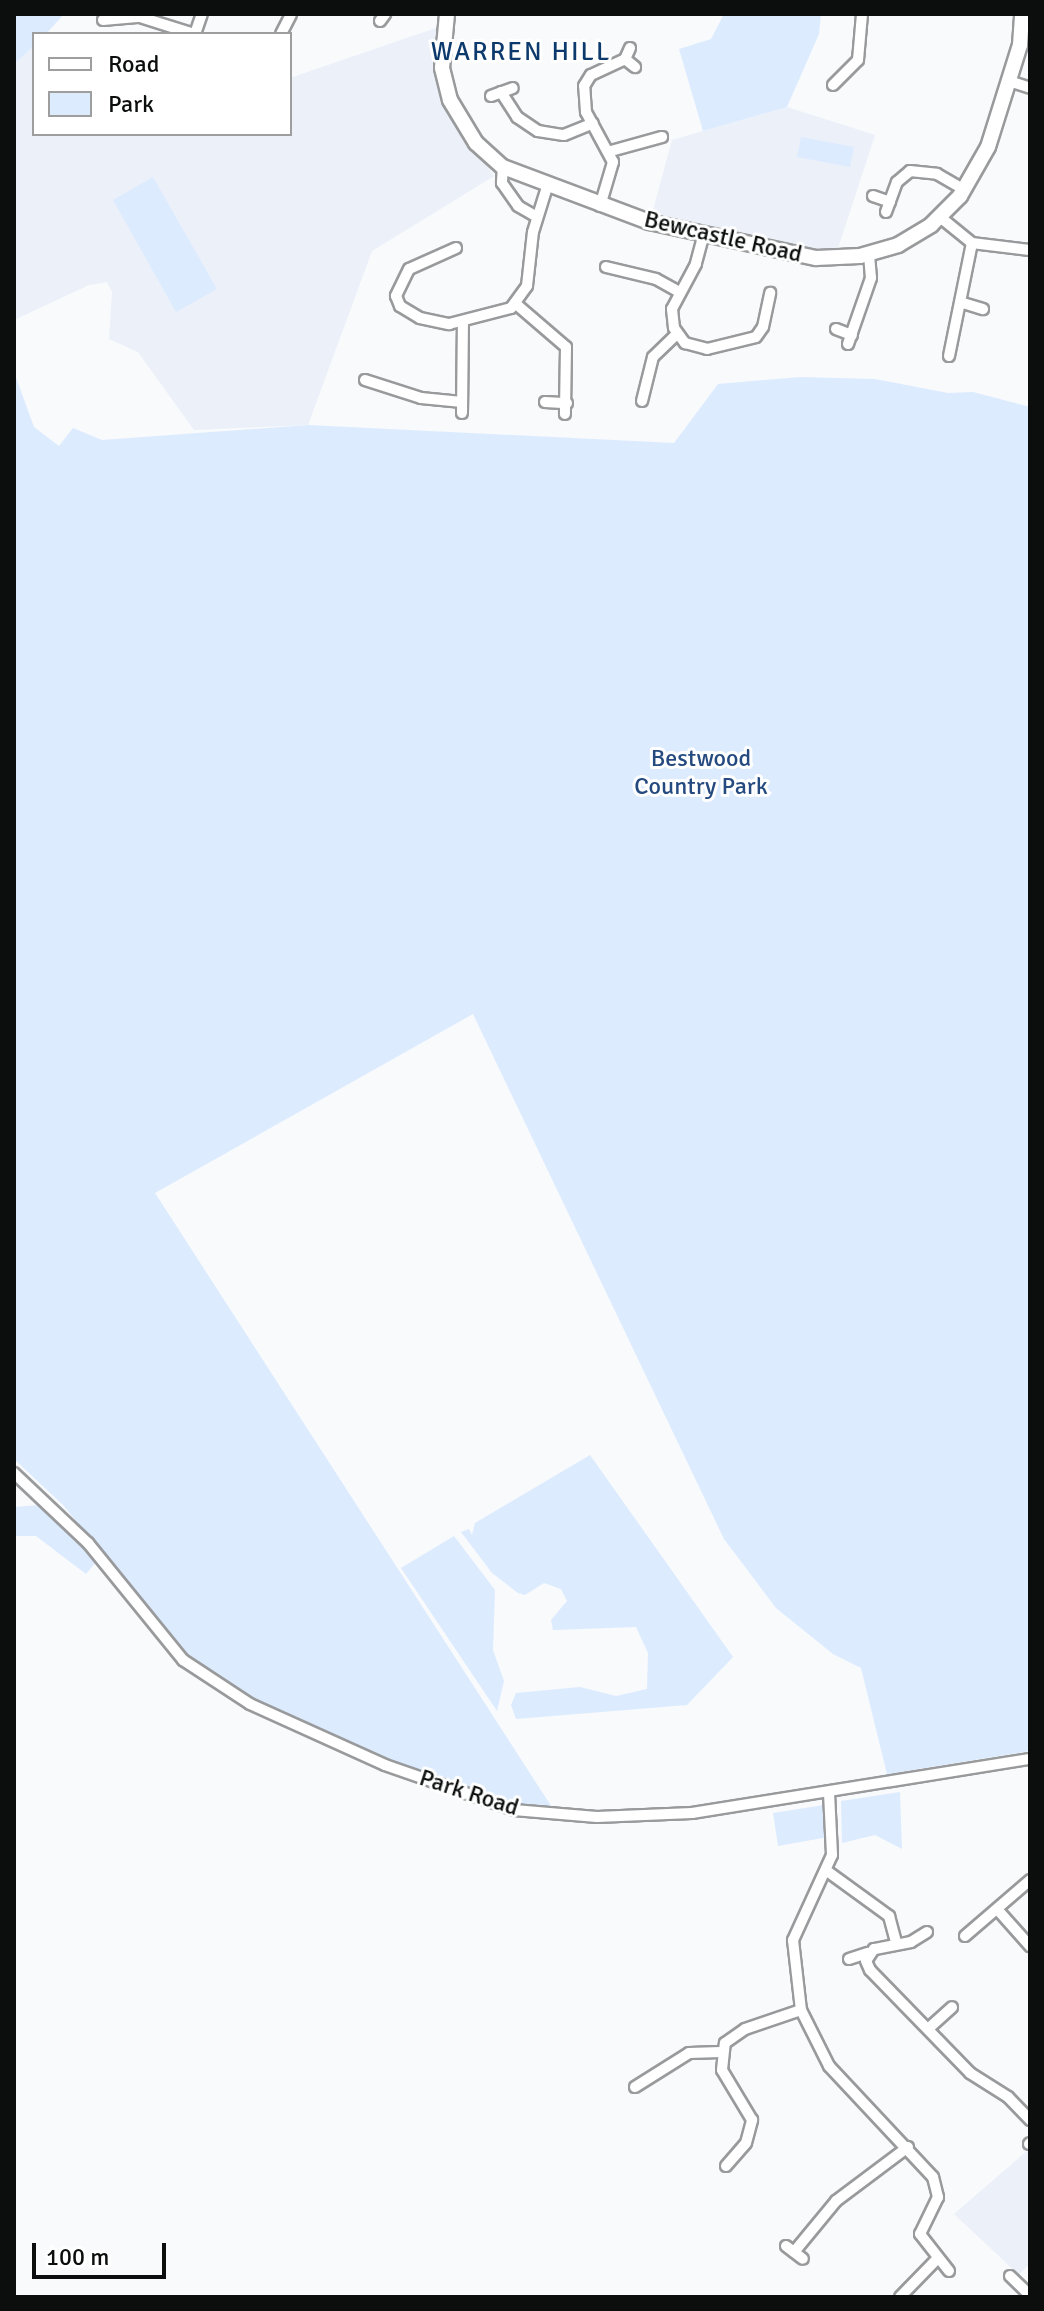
<!DOCTYPE html>
<html>
<head>
<meta charset="utf-8">
<style>
	body { margin:0 }
	#map { position:relative; width:1044px; height:2311px; overflow:hidden; background:#f8fafc; font-family:Signika,sans-serif }
	div>[style] { position:absolute }
	.built>* { inset:0; background:#ebf0f9 }
	.green>* { inset:0; background:#ddebff }
	.roads { filter:drop-shadow(2px 0 #999a9c) drop-shadow(-2px 0 #999a9c) drop-shadow(0 2px #999a9c) drop-shadow(0 -2px #999a9c) }
	.street>* { height:10px; margin:-5px; padding:0 5px; transform-origin:5px; border-radius:5px; background:#fff }
	.secondary>* { height:14px; margin:-7px; padding:0 7px; transform-origin:7px; border-radius:7px; background:#fff }
	span { translate:-50% -50%; white-space:nowrap; text-align:center; line-height:1.15; -webkit-text-stroke:6px #fff; paint-order:stroke }
	.street-label { font-size:24px; color:#0c0d0d }
	.park-label { font-size:24px; color:#254a7f }
	.neighbourhood-label { font-size:26px; color:#0c3a6c; letter-spacing:2px }
	.frame { position:absolute; inset:0; border:16px solid #0c0d0d; pointer-events:none }
	.legend { position:absolute; left:32px; top:32px; width:260px; height:104px; box-sizing:border-box; background:#fff; border:2px solid #9e9e9e; margin:0; padding:10px 14px; list-style:none; font-size:24px; color:#0c0d0d }
	.legend li { display:flex; align-items:center; gap:16px; height:40px }
	.legend b { width:40px; border:2px solid #9e9e9e }
	.scale { position:absolute; left:32px; top:2243px; width:134px; height:36px; box-sizing:border-box; border:4px solid #0c0d0d; border-top:0; padding-left:10px; font-size:24px; line-height:28px; white-space:nowrap; color:#0c0d0d; -webkit-text-stroke:6px #fff; paint-order:stroke }
</style>
</head>
<body>
<div id="map">
	<div class="built">
		<i style="clip-path:polygon(436px 28px,435px 69px,446px 108px,494px 176px,372px 251px,308px 425px,194px 430px,138px 352px,109px 339px,112px 292px,107px 282px,89px 285px,14px 320px,14px 64px,34px 46px,34px 134px,290px 134px,290px 78px)"></i>
		<i style="clip-path:polygon(787px 107px,875px 135px,837px 251px,810px 250px,652px 214px,672px 140px)"></i>
		<i style="clip-path:polygon(1028px 2150px,1030px 2263px,1019px 2275px,954px 2214px)"></i>
	</div>
	<div class="green">
		<i style="clip-path:polygon(14px 14px,64px 14px,46px 34px,34px 34px,34px 46px,14px 64px)"></i>
		<i style="clip-path:polygon(724px 14px,821px 14px,819px 34px,787px 107px,703px 131px,679px 49px,711px 39px)"></i>
		<i style="clip-path:polygon(801px 137px,854px 147px,850px 167px,797px 157px)"></i>
		<i style="clip-path:polygon(153px 177px,217px 289px,176px 312px,113px 200px)"></i>
		<i style="clip-path:polygon(14px 372px,34px 427px,59px 446px,73px 428px,102px 440px,308px 425px,674px 443px,718px 384px,800px 377px,875px 379px,948px 393px,973px 392px,1030px 407px,1030px 1751px,887px 1774px,861px 1668px,833px 1654px,776px 1608px,724px 1539px,473px 1014px,155px 1193px,555px 1812px,485px 1796px,413px 1772px,251px 1699px,189px 1658px,63px 1505px,14px 1459px)"></i>
		<i style="clip-path:polygon(590px 1455px,733px 1657px,687px 1705px,516px 1719px,511px 1705px,516px 1693px,580px 1687px,616px 1696px,647px 1689px,648px 1653px,636px 1627px,553px 1630px,551px 1620px,567px 1601px,561px 1589px,544px 1583px,525px 1595px,518px 1593px,492px 1573px,461px 1532px,469px 1529px,472px 1535px,475px 1523px)"></i>
		<i style="clip-path:polygon(40px 1505px,96px 1562px,86px 1574px,36px 1536px,14px 1536px,14px 1507px)"></i>
		<i style="clip-path:polygon(454px 1536px,495px 1590px,493px 1650px,504px 1681px,497px 1711px,401px 1568px)"></i>
		<i style="clip-path:polygon(900px 1792px,902px 1849px,875px 1835px,842px 1843px,841px 1801px)"></i>
		<i style="clip-path:polygon(824px 1805px,828px 1837px,778px 1846px,773px 1813px)"></i>
	</div>
	<div class="roads">
		<div class="street">
			<i style="left:103px;top:20px;width:37px;rotate:-5deg"></i>
			<i style="left:140px;top:17px;width:57px;rotate:17.5deg"></i>
			<i style="left:380px;top:21px;width:9px;rotate:-54deg"></i>
			<i style="left:195px;top:34px;width:21px;rotate:-71deg"></i>
			<i style="left:281px;top:34px;width:22px;rotate:-63deg"></i>
			<i style="left:630px;top:48px;width:12px;rotate:114deg"></i>
			<i style="left:625px;top:59px;width:13px;rotate:39deg"></i>
			<i style="left:1009px;top:81px;width:22px;rotate:18deg"></i>
			<i style="left:833px;top:85px;width:35px;rotate:-45deg"></i>
			<i style="left:858px;top:60px;width:46px;rotate:-85deg"></i>
			<i style="left:501px;top:92px;width:30px;rotate:57deg"></i>
			<i style="left:517px;top:117px;width:25px;rotate:34deg"></i>
			<i style="left:538px;top:131px;width:26px;rotate:9deg"></i>
			<i style="left:564px;top:135px;width:31px;rotate:-22deg"></i>
			<i style="left:491px;top:96px;width:23px;rotate:-20deg"></i>
			<i style="left:611px;top:151px;width:53px;rotate:-15.4deg"></i>
			<i style="left:503px;top:167px;width:16px;rotate:94deg"></i>
			<i style="left:502px;top:183px;width:28px;rotate:55deg"></i>
			<i style="left:518px;top:206px;width:22px;rotate:30deg"></i>
			<i style="left:873px;top:196px;width:18px;rotate:19deg"></i>
			<i style="left:600px;top:206px;width:46px;rotate:-73.5deg"></i>
			<i style="left:613px;top:162px;width:57px;rotate:-118.4deg"></i>
			<i style="left:586px;top:112px;width:26px;rotate:-94deg"></i>
			<i style="left:584px;top:86px;width:13px;rotate:-58deg"></i>
			<i style="left:591px;top:75px;width:38px;rotate:-25deg"></i>
			<i style="left:886px;top:212px;width:32px;rotate:-70deg"></i>
			<i style="left:897px;top:182px;width:17px;rotate:-40deg"></i>
			<i style="left:910px;top:171px;width:27px;rotate:6deg"></i>
			<i style="left:937px;top:174px;width:32px;rotate:30deg"></i>
			<i style="left:940px;top:217px;width:41px;rotate:39.1deg"></i>
			<i style="left:972px;top:243px;width:58px;rotate:6.9deg"></i>
			<i style="left:703px;top:237px;width:28px;rotate:105deg"></i>
			<i style="left:696px;top:264px;width:51px;rotate:118.1deg"></i>
			<i style="left:672px;top:309px;width:19px;rotate:84deg"></i>
			<i style="left:674px;top:328px;width:19px;rotate:54deg"></i>
			<i style="left:685px;top:343px;width:23px;rotate:15deg"></i>
			<i style="left:707px;top:349px;width:50px;rotate:-13.8deg"></i>
			<i style="left:756px;top:337px;width:12px;rotate:-55deg"></i>
			<i style="left:763px;top:327px;width:35px;rotate:-78deg"></i>
			<i style="left:456px;top:248px;width:51px;rotate:155.9deg"></i>
			<i style="left:409px;top:269px;width:30px;rotate:116deg"></i>
			<i style="left:396px;top:296px;width:11px;rotate:68deg"></i>
			<i style="left:400px;top:306px;width:23px;rotate:31deg"></i>
			<i style="left:420px;top:318px;width:30px;rotate:12deg"></i>
			<i style="left:449px;top:324px;width:64px;rotate:-14.5deg"></i>
			<i style="left:511px;top:308px;width:27px;rotate:-54deg"></i>
			<i style="left:527px;top:286px;width:54px;rotate:-83.7deg"></i>
			<i style="left:533px;top:232px;width:47px;rotate:-72.7deg"></i>
			<i style="left:606px;top:267px;width:51px;rotate:13.5deg"></i>
			<i style="left:656px;top:279px;width:26px;rotate:29deg"></i>
			<i style="left:963px;top:303px;width:21px;rotate:17deg"></i>
			<i style="left:516px;top:304px;width:66px;rotate:40.7deg"></i>
			<i style="left:566px;top:347px;width:67px;rotate:90.9deg"></i>
			<i style="left:836px;top:329px;width:17px;rotate:21deg"></i>
			<i style="left:848px;top:344px;width:70px;rotate:-70.8deg"></i>
			<i style="left:871px;top:278px;width:24px;rotate:-95deg"></i>
			<i style="left:949px;top:356px;width:115px;rotate:-78.5deg"></i>
			<i style="left:365px;top:380px;width:59px;rotate:17.8deg"></i>
			<i style="left:421px;top:398px;width:41px;rotate:5.6deg"></i>
			<i style="left:642px;top:401px;width:45px;rotate:-76deg"></i>
			<i style="left:653px;top:357px;width:33px;rotate:-44deg"></i>
			<i style="left:545px;top:402px;width:22px;rotate:3deg"></i>
			<i style="left:462px;top:413px;width:90px;rotate:-89.4deg"></i>
			<i style="left:14px;top:1473px;width:102px;rotate:43.4deg"></i>
			<i style="left:88px;top:1543px;width:151px;rotate:50.9deg"></i>
			<i style="left:183px;top:1660px;width:80px;rotate:33.3deg"></i>
			<i style="left:250px;top:1704px;width:148px;rotate:24.3deg"></i>
			<i style="left:385px;top:1765px;width:137px;rotate:19.2deg"></i>
			<i style="left:514px;top:1810px;width:83px;rotate:4.8deg"></i>
			<i style="left:597px;top:1817px;width:95px;rotate:-2.4deg"></i>
			<i style="left:692px;top:1813px;width:342px;rotate:-9.1deg"></i>
			<i style="left:829px;top:1793px;width:62px;rotate:87.2deg"></i>
			<i style="left:832px;top:1855px;width:94px;rotate:114.6deg"></i>
			<i style="left:793px;top:1940px;width:70px;rotate:83.5deg"></i>
			<i style="left:801px;top:2010px;width:63px;rotate:63.4deg"></i>
			<i style="left:829px;top:2066px;width:152px;rotate:46.9deg"></i>
			<i style="left:933px;top:2177px;width:21px;rotate:76deg"></i>
			<i style="left:938px;top:2197px;width:41px;rotate:115.9deg"></i>
			<i style="left:920px;top:2234px;width:47px;rotate:51.9deg"></i>
			<i style="left:827px;top:1871px;width:77px;rotate:36deg"></i>
			<i style="left:889px;top:1916px;width:27px;rotate:75deg"></i>
			<i style="left:997px;top:1909px;width:50px;rotate:48.3deg"></i>
			<i style="left:927px;top:1932px;width:19px;rotate:148deg"></i>
			<i style="left:911px;top:1942px;width:38px;rotate:169deg"></i>
			<i style="left:874px;top:1949px;width:14px;rotate:124deg"></i>
			<i style="left:866px;top:1961px;width:10px;rotate:66deg"></i>
			<i style="left:870px;top:1970px;width:144px;rotate:45.8deg"></i>
			<i style="left:970px;top:2073px;width:45px;rotate:32.3deg"></i>
			<i style="left:1008px;top:2097px;width:32px;rotate:46deg"></i>
			<i style="left:965px;top:1936px;width:86px;rotate:-40.7deg"></i>
			<i style="left:849px;top:1959px;width:20px;rotate:-18deg"></i>
			<i style="left:929px;top:2028px;width:31px;rotate:-42deg"></i>
			<i style="left:635px;top:2087px;width:64px;rotate:-32.2deg"></i>
			<i style="left:689px;top:2053px;width:32px;rotate:-2deg"></i>
			<i style="left:1029px;top:2144px;width:1px;rotate:-45deg"></i>
			<i style="left:726px;top:2166px;width:30px;rotate:-49deg"></i>
			<i style="left:746px;top:2143px;width:24px;rotate:-75deg"></i>
			<i style="left:752px;top:2120px;width:58px;rotate:-121deg"></i>
			<i style="left:722px;top:2070px;width:27px;rotate:-84deg"></i>
			<i style="left:725px;top:2043px;width:24px;rotate:-35deg"></i>
			<i style="left:745px;top:2029px;width:59px;rotate:-18.7deg"></i>
			<i style="left:786px;top:2246px;width:21px;rotate:37deg"></i>
			<i style="left:794px;top:2252px;width:66px;rotate:-50.5deg"></i>
			<i style="left:836px;top:2201px;width:90px;rotate:-36.9deg"></i>
			<i style="left:1010px;top:2276px;width:28px;rotate:44deg"></i>
			<i style="left:900px;top:2297px;width:54px;rotate:-45.7deg"></i>
		</div>
		<div class="secondary">
			<i style="left:447px;top:14px;width:54px;rotate:95.3deg"></i>
			<i style="left:442px;top:68px;width:33px;rotate:76deg"></i>
			<i style="left:450px;top:100px;width:50px;rotate:58.8deg"></i>
			<i style="left:476px;top:143px;width:36px;rotate:42deg"></i>
			<i style="left:503px;top:167px;width:156px;rotate:20.6deg"></i>
			<i style="left:649px;top:222px;width:171px;rotate:12.2deg"></i>
			<i style="left:816px;top:258px;width:44px;rotate:-2.6deg"></i>
			<i style="left:860px;top:256px;width:40px;rotate:-16deg"></i>
			<i style="left:898px;top:245px;width:39px;rotate:-31deg"></i>
			<i style="left:931px;top:225px;width:41px;rotate:-45deg"></i>
			<i style="left:960px;top:196px;width:56px;rotate:-60.3deg"></i>
			<i style="left:988px;top:147px;width:107px;rotate:-72.6deg"></i>
			<i style="left:1020px;top:45px;width:31px;rotate:-86deg"></i>
		</div>
	</div>
	<div class="street-label">
		<span style="left:723px;top:237px;rotate:13deg">Bewcastle Road</span>
		<span style="left:469px;top:1793px;rotate:18deg">Park Road</span>
	</div>
	<div class="park-label">
		<span style="left:701px;top:773px">Bestwood<br>Country Park</span>
	</div>
	<div class="neighbourhood-label">
		<span style="left:521px;top:53px">WARREN HILL</span>
	</div>
	<div class="frame"></div>
	<ul class="legend">
	<li><b style="height:10px;background:#fff"></b>Road</li>
	<li><b style="height:22px;background:#ddebff"></b>Park</li>
	</ul>
	<div class="scale">100 m</div>
</div>
</body>
</html>
